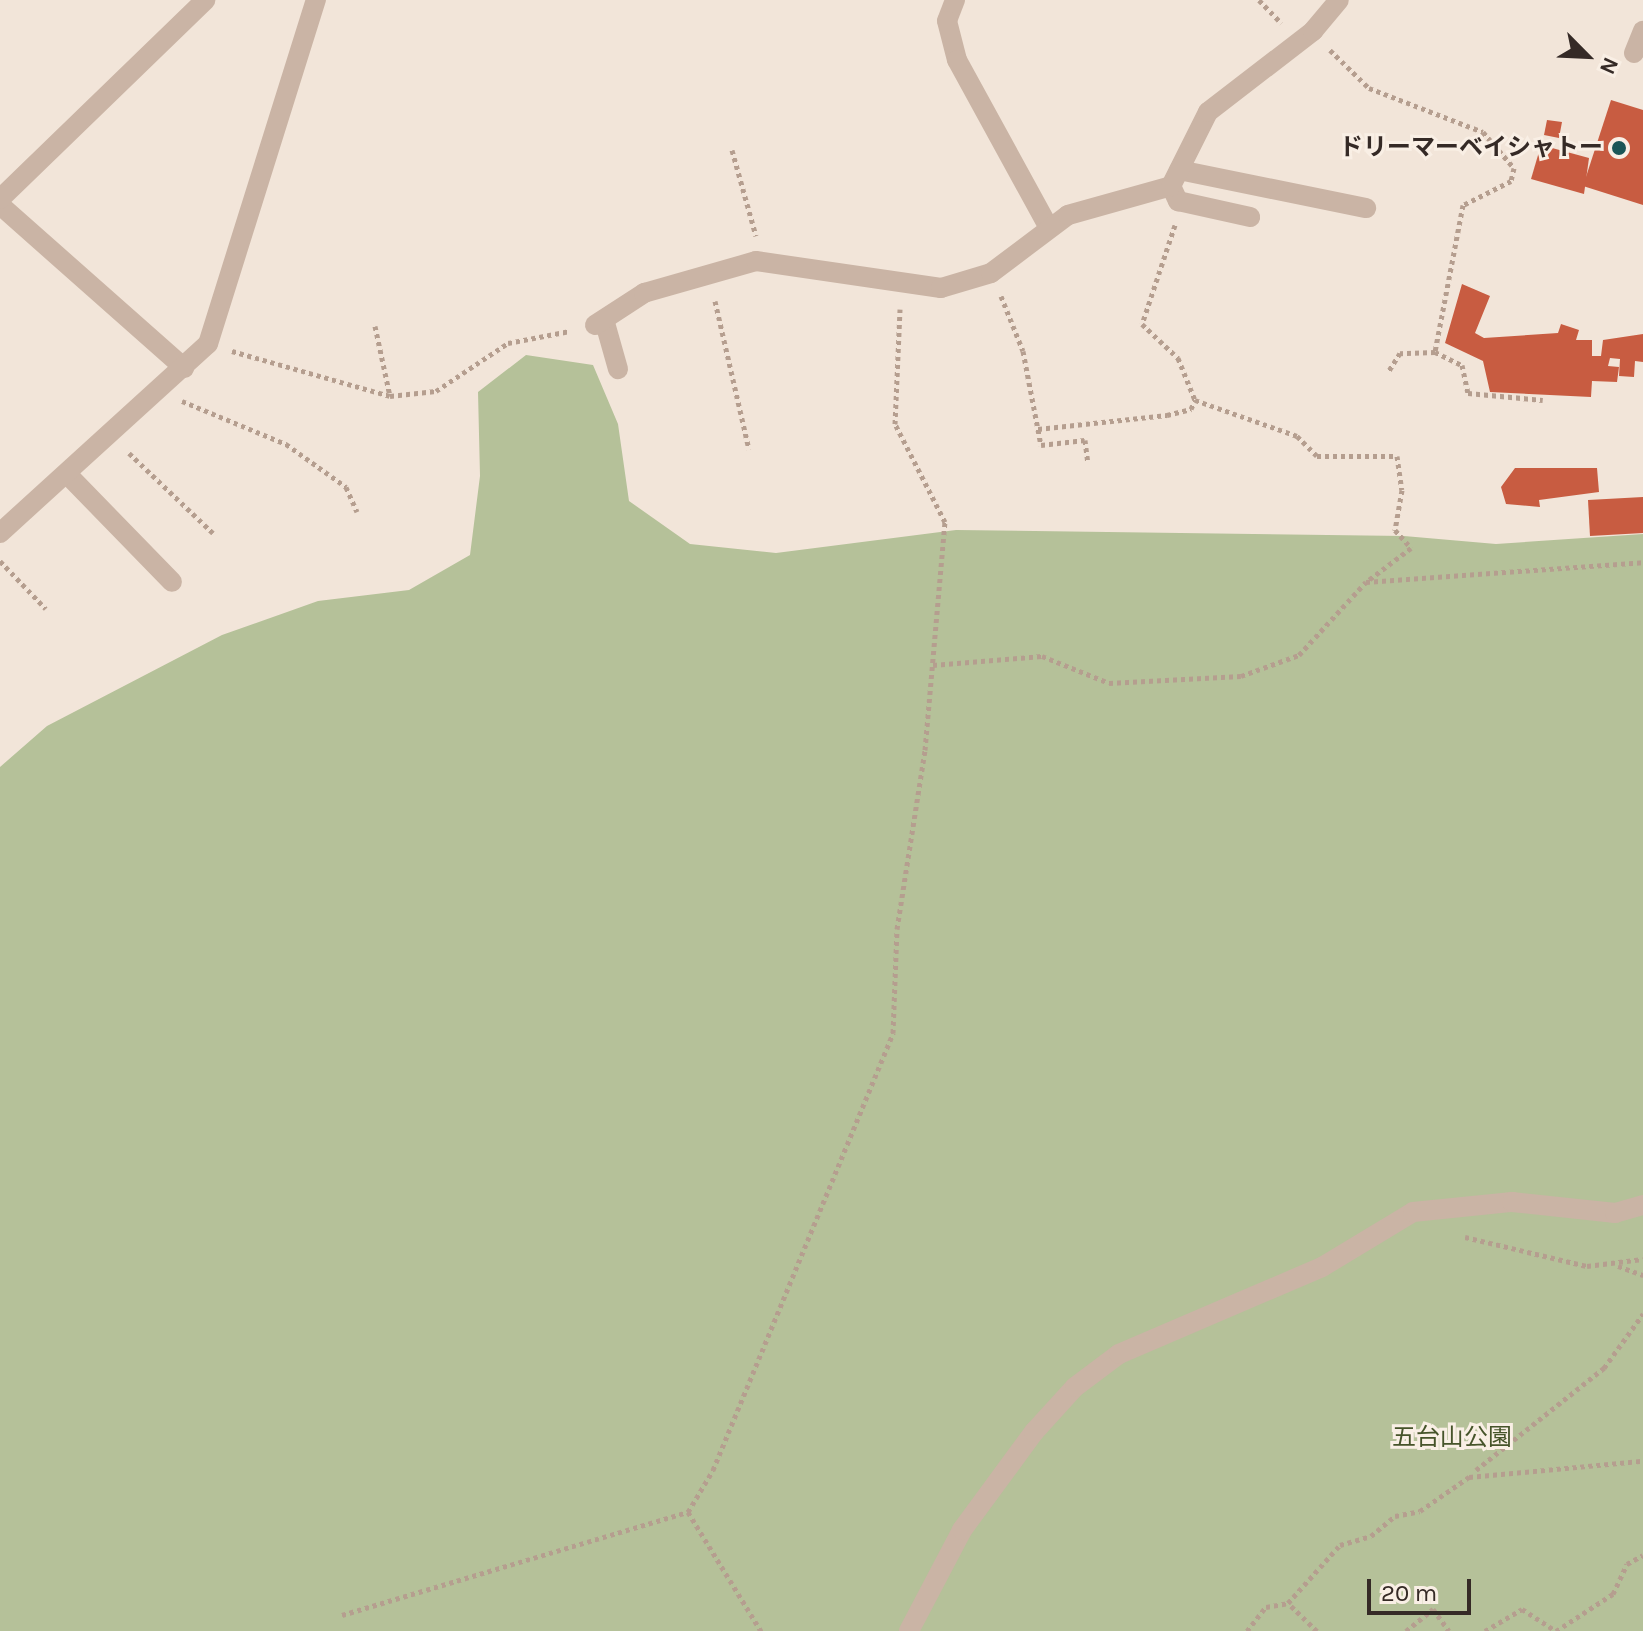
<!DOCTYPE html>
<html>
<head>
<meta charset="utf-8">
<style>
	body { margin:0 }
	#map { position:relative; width:1643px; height:1631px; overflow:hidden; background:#f2e5d9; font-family:Karla,"Noto Sans JP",sans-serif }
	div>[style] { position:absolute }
	.green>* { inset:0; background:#b5c199 }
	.building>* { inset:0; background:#c85c41 }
	.path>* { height:5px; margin-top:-2.5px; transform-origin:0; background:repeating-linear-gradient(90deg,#b59e8f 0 4px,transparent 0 8px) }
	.minor>* { height:20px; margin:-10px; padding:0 10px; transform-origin:10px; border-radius:10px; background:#cab4a5 }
	.tertiary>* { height:20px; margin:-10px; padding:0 10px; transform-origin:10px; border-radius:10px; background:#cab4a5 }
	.dots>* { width:22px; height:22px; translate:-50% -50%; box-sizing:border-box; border:4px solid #f9efe5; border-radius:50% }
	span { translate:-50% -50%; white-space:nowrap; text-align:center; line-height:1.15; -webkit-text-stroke:6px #f9efe5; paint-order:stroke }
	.poi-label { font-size:24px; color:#352a26; font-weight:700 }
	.right { translate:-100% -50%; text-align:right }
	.park-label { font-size:24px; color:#46542a }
	.north { position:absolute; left:1547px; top:16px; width:80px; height:80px; -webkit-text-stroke:6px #f9efe5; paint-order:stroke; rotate:114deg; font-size:22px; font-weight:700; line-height:32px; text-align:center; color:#352a26 }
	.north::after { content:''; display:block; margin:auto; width:28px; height:36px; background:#352a26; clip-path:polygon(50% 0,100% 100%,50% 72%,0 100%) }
	.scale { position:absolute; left:1367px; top:1579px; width:104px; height:36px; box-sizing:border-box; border:4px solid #352a26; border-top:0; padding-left:10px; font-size:24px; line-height:28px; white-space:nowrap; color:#352a26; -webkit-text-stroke:6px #f9efe5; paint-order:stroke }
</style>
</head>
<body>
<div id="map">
	<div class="green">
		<i style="clip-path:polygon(526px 355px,593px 365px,618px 424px,629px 501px,690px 544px,776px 553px,956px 530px,1404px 536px,1496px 544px,1643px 534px,1643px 1631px,0 1631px,0 767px,47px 726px,222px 635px,318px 601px,409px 590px,470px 555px,480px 476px,478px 392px)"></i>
	</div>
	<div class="building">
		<i style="clip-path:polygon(1611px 100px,1643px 110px,1643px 205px,1583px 186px)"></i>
		<i style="clip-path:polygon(1547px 120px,1562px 122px,1559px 138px,1544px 135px)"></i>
		<i style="clip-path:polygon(1541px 145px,1589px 158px,1584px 194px,1531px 179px)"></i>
		<i style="clip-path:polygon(1462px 284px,1490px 296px,1475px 333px,1484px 338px,1558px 333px,1561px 324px,1579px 330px,1576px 340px,1592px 340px,1592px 356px,1601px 356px,1603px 340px,1643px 334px,1643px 362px,1635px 361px,1634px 377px,1619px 376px,1620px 359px,1610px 358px,1608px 366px,1619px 367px,1617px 382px,1592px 381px,1591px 397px,1490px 392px,1483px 361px,1445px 343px)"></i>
		<i style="clip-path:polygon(1515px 468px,1597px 468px,1599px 492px,1539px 500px,1540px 507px,1506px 504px,1501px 487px)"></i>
		<i style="clip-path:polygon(1643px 497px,1643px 533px,1590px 536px,1588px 500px)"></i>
	</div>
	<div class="path">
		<i style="left:1259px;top:0;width:32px;rotate:46deg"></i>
		<i style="left:1330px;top:50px;width:54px;rotate:44.3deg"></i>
		<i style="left:1369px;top:88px;width:122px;rotate:21.1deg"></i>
		<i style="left:1483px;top:132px;width:48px;rotate:49.3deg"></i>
		<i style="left:1514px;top:168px;width:13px;rotate:103deg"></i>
		<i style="left:1511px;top:181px;width:54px;rotate:153.4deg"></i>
		<i style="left:1463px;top:205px;width:150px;rotate:100.8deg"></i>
		<i style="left:1435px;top:352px;width:35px;rotate:178deg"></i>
		<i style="left:1400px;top:353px;width:22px;rotate:122deg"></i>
		<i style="left:732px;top:150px;width:89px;rotate:74.4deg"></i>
		<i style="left:1175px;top:225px;width:104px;rotate:108.4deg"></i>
		<i style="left:1142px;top:324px;width:50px;rotate:43.4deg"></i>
		<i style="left:1178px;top:358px;width:45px;rotate:68deg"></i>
		<i style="left:1195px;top:400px;width:108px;rotate:19.4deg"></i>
		<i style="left:1297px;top:436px;width:28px;rotate:45deg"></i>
		<i style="left:1317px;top:456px;width:80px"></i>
		<i style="left:1397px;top:456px;width:34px;rotate:82deg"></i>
		<i style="left:1402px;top:490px;width:41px;rotate:99.9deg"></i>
		<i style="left:1395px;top:530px;width:24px;rotate:48deg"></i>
		<i style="left:1411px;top:548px;width:56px;rotate:142.9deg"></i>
		<i style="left:1001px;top:296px;width:59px;rotate:68.2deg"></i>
		<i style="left:1023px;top:351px;width:96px;rotate:79.2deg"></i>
		<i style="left:1041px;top:445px;width:44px;rotate:-6.5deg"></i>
		<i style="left:1085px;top:440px;width:23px;rotate:83deg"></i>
		<i style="left:715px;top:301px;width:152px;rotate:77.1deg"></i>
		<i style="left:375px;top:326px;width:72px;rotate:77.9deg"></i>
		<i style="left:232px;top:351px;width:164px;rotate:15.9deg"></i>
		<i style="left:390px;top:396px;width:46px;rotate:-6.2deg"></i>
		<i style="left:436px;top:391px;width:87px;rotate:-33.7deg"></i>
		<i style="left:508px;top:343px;width:63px;rotate:-11deg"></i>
		<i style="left:1435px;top:352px;width:30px;rotate:26deg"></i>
		<i style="left:1462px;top:365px;width:29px;rotate:78deg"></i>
		<i style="left:1468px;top:393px;width:75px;rotate:5.3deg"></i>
		<i style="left:182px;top:401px;width:113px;rotate:22.5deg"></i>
		<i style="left:286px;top:444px;width:74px;rotate:35.6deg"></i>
		<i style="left:346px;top:487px;width:27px;rotate:66deg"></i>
		<i style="left:1038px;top:429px;width:130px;rotate:-6.2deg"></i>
		<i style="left:1167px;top:415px;width:25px;rotate:-14deg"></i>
		<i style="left:1191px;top:409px;width:10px;rotate:-66deg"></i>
		<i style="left:129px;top:453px;width:116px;rotate:43.6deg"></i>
		<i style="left:0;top:561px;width:66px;rotate:46.2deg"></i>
		<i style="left:933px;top:665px;width:109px;rotate:-4.7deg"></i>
		<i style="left:1042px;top:656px;width:72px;rotate:21.9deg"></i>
		<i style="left:1109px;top:683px;width:132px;rotate:-3deg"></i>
		<i style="left:1241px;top:676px;width:62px;rotate:-19.9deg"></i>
		<i style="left:1299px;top:655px;width:99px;rotate:-47.5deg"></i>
		<i style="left:1366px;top:582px;width:278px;rotate:-4.1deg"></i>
		<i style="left:1465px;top:1237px;width:125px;rotate:13.4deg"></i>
		<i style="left:1587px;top:1266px;width:56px;rotate:-7.1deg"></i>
		<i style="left:1618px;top:1266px;width:27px;rotate:20deg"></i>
		<i style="left:1476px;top:1470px;width:164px;rotate:-38.6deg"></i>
		<i style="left:1604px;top:1368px;width:67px;rotate:-54.2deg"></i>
		<i style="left:688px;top:1512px;width:140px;rotate:58.5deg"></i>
		<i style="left:342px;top:1615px;width:361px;rotate:-16.6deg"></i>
		<i style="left:688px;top:1512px;width:49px;rotate:-59.2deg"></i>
		<i style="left:713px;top:1470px;width:473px;rotate:-67.6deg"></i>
		<i style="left:893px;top:1033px;width:104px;rotate:-87.8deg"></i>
		<i style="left:897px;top:929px;width:181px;rotate:-81.1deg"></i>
		<i style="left:925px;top:750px;width:229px;rotate:-85deg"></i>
		<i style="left:945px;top:522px;width:110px;rotate:-117deg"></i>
		<i style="left:895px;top:424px;width:115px;rotate:-87.5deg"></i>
		<i style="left:1247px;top:1631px;width:31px;rotate:-52deg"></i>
		<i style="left:1266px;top:1607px;width:22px;rotate:-10deg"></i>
		<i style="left:1317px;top:1631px;width:40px;rotate:-136deg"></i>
		<i style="left:1288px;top:1603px;width:78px;rotate:-48.1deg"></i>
		<i style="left:1340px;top:1545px;width:32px;rotate:-16deg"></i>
		<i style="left:1371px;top:1536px;width:31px;rotate:-40deg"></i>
		<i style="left:1395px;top:1516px;width:25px;rotate:-11deg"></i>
		<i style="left:1420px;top:1511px;width:60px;rotate:-34.8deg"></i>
		<i style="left:1469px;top:1477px;width:175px;rotate:-5.3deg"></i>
		<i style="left:1406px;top:1631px;width:35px;rotate:-39deg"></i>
		<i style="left:1433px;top:1609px;width:27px;rotate:54deg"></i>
		<i style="left:1485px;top:1631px;width:43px;rotate:-30.7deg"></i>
		<i style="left:1522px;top:1609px;width:40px;rotate:32.9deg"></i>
		<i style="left:1556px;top:1631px;width:68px;rotate:-33deg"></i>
		<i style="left:1613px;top:1594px;width:33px;rotate:-65deg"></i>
		<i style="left:1627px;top:1564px;width:18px;rotate:-29deg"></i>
	</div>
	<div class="minor">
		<i style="left:955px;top:0;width:22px;rotate:111deg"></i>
		<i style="left:947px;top:21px;width:40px;rotate:75.6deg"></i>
		<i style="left:957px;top:60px;width:189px;rotate:61.3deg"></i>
		<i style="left:1634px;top:53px;width:24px;rotate:-68deg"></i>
		<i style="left:1179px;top:170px;width:191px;rotate:11.5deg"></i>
		<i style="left:1171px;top:186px;width:17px;rotate:65deg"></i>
		<i style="left:1178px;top:201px;width:74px;rotate:12.5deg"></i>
		<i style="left:0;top:205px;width:246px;rotate:41.5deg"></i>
		<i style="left:605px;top:323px;width:48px;rotate:74.2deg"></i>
		<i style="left:595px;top:325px;width:59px;rotate:-33.1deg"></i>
		<i style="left:644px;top:293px;width:116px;rotate:-15.9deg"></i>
		<i style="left:756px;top:261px;width:187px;rotate:8.3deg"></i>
		<i style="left:941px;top:288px;width:52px;rotate:-16.7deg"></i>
		<i style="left:991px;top:273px;width:96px;rotate:-37deg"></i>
		<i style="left:1068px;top:215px;width:107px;rotate:-15.7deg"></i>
		<i style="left:1171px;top:186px;width:83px;rotate:-63.4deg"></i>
		<i style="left:1208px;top:112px;width:133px;rotate:-37.6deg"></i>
		<i style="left:1313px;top:31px;width:40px;rotate:-50deg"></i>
		<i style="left:68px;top:475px;width:149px;rotate:45.8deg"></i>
		<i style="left:0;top:533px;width:281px;rotate:-42.3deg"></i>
		<i style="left:208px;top:344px;width:361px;rotate:-72.6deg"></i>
		<i style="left:909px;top:1631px;width:114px;rotate:-62.3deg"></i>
		<i style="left:962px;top:1530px;width:122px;rotate:-53.7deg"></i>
		<i style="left:1034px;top:1432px;width:61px;rotate:-47.7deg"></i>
		<i style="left:1075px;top:1387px;width:55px;rotate:-36.9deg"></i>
		<i style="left:1119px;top:1354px;width:221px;rotate:-23.2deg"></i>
		<i style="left:1322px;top:1267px;width:106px;rotate:-31.1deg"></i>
		<i style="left:1413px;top:1212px;width:100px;rotate:-5.8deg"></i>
		<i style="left:1512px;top:1202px;width:104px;rotate:6.1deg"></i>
		<i style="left:1615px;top:1213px;width:29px;rotate:-16deg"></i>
	</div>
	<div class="tertiary">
		<i style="left:0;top:199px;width:286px;rotate:-44.1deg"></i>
	</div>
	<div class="dots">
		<i style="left:1619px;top:148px;background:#1b5657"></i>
	</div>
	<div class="poi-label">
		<span class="right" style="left:1603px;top:148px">ドリーマーベイシャトー</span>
	</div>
	<div class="park-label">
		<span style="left:1452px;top:1438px">五台山公園</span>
	</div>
	<div class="north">N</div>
	<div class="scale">20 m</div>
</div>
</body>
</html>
